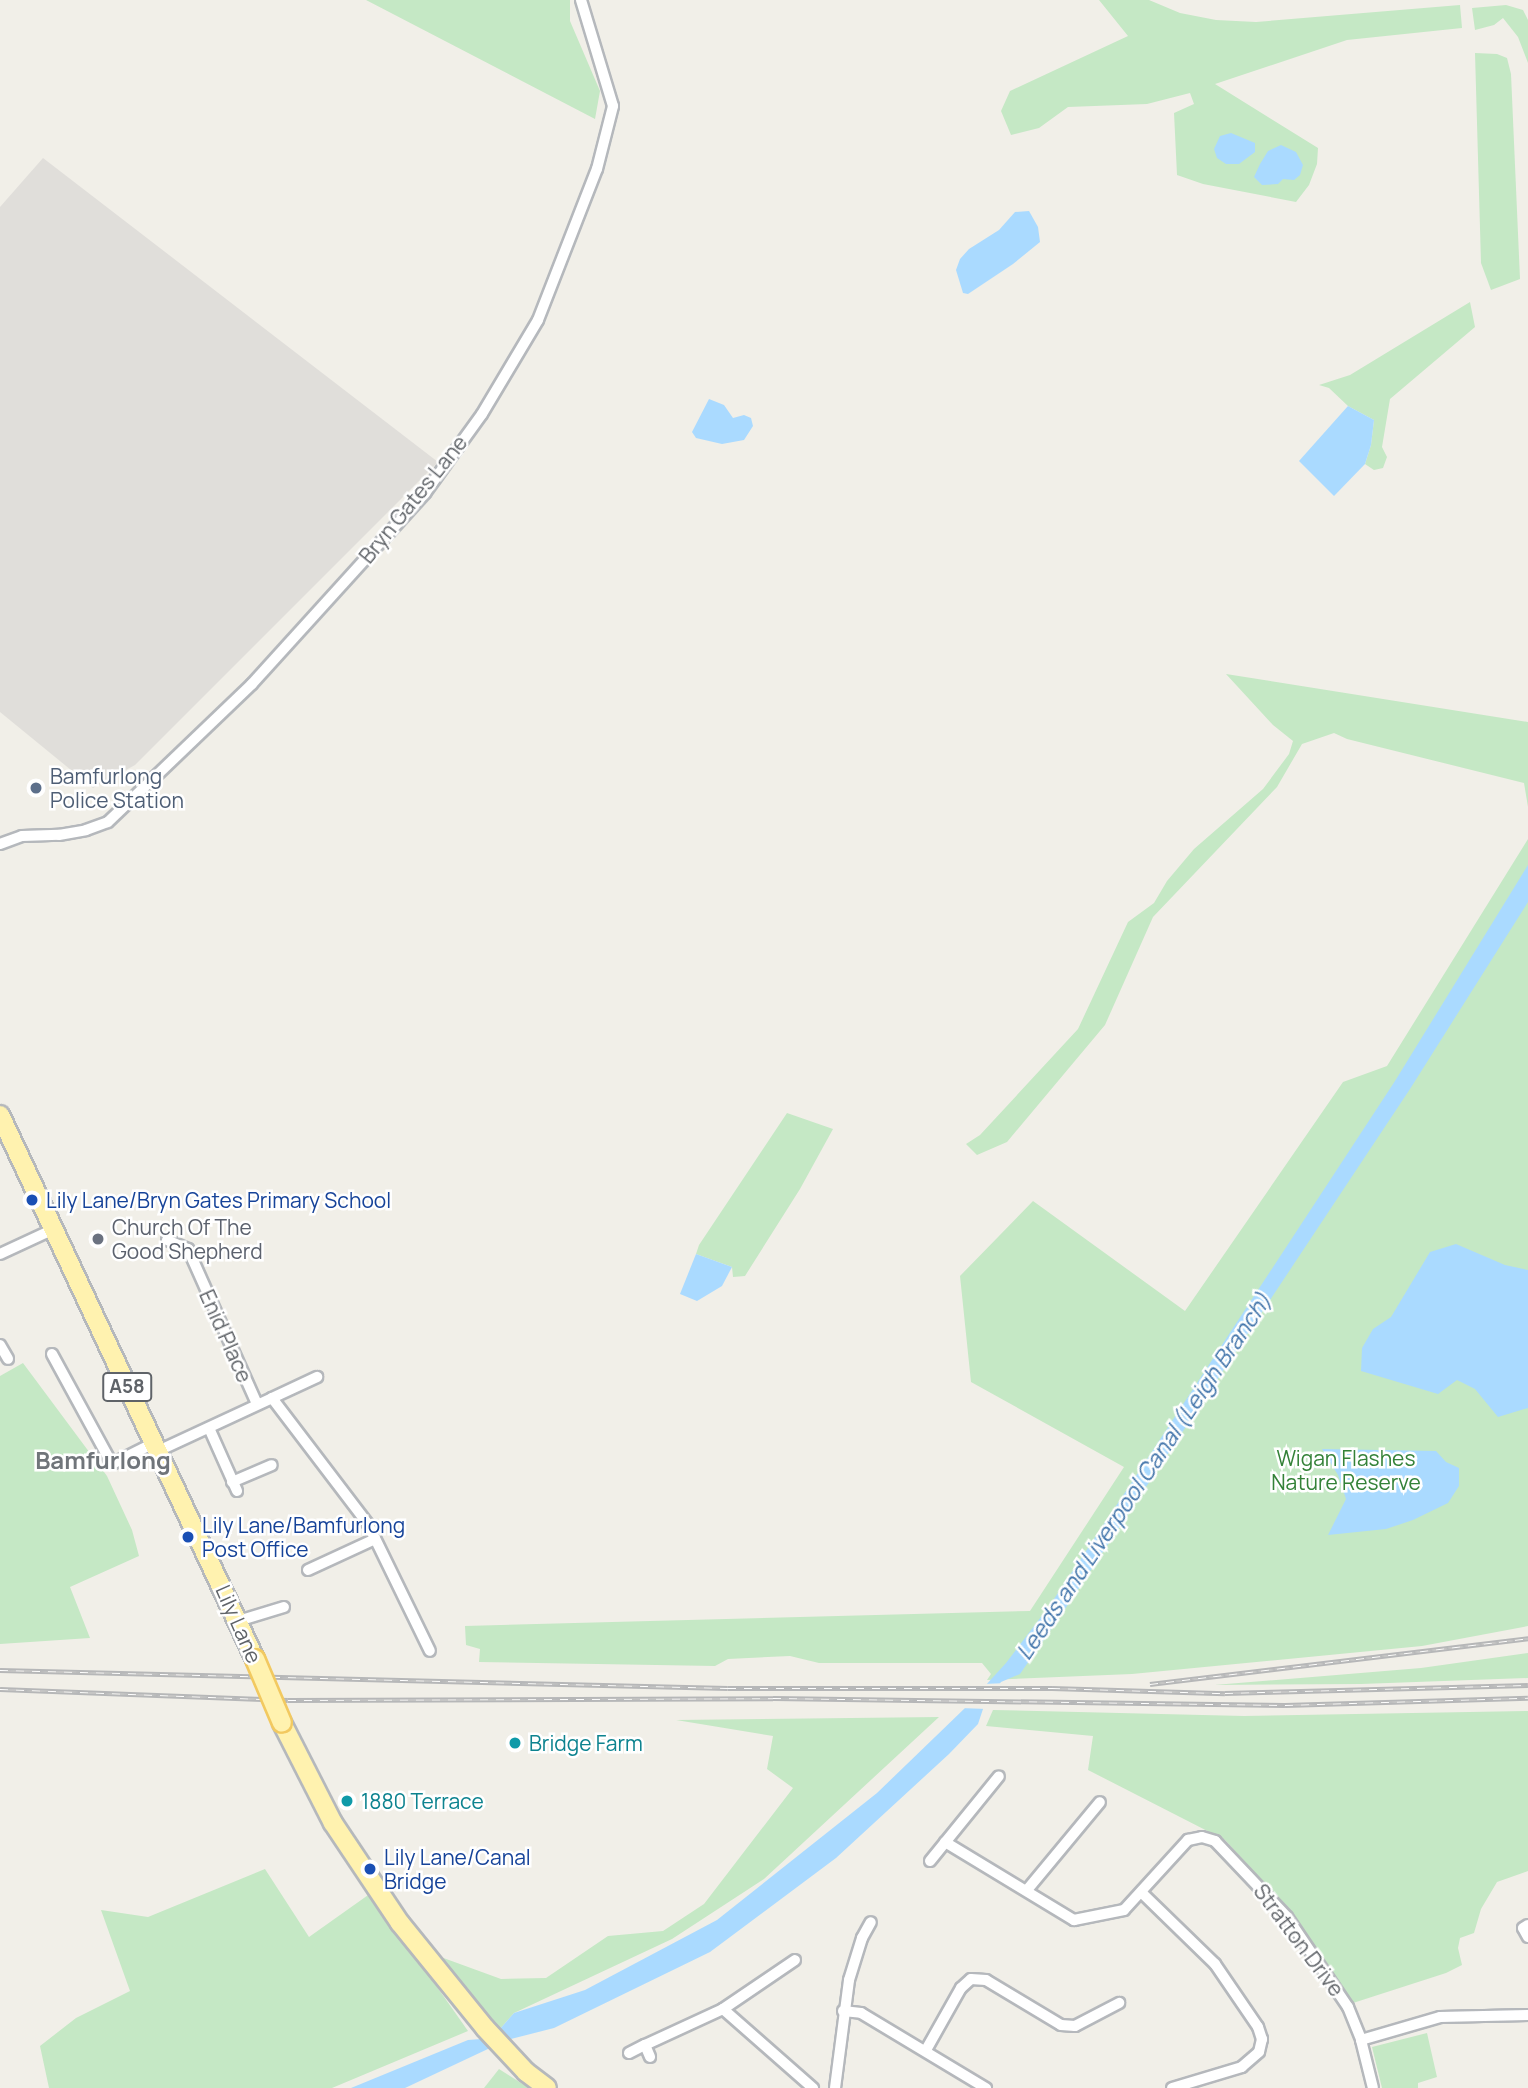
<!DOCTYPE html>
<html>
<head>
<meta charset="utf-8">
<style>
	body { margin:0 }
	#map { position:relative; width:1528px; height:2088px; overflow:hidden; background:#f1efe8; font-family:Manrope,sans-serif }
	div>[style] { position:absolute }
	.industrial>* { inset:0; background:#e0deda }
	.green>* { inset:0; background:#c5e8c5 }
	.water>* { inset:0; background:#aadaff }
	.pier>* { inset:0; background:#f1efe8 }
	.roads { filter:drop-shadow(2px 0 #b5b8bc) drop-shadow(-2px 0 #b5b8bc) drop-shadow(0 2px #b5b8bc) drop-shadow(0 -2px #b5b8bc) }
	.street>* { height:10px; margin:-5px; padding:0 5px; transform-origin:5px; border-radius:5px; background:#fff }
	.primary>* { height:18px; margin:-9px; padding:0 9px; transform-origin:9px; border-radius:9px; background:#fff2af }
	.rail>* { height:5px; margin-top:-2.5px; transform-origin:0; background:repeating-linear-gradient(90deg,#fff 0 8px,#b6b7b8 0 16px); box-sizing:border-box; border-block:2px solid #b6b7b8 }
	.bridges { filter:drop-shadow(2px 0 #f2c960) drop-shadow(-2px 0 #f2c960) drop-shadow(0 2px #f2c960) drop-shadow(0 -2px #f2c960) }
	.primary-bridge>* { height:18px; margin:-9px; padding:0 9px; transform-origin:9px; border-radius:9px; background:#fff2af }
	.dots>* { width:19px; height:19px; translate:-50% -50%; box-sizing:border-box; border:4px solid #fff; border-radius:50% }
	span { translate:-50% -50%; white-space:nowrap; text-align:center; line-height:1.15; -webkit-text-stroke:5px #fff; paint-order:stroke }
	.shield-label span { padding:2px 5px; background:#fff; border:2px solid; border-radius:5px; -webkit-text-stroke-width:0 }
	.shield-label { font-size:19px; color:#5f6368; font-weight:700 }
	.street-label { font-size:21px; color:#5f6368 }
	.service-label { font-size:21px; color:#4e5e75 }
	.left { translate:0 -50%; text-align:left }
	.transit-label { font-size:21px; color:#164399 }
	.worship-label { font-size:21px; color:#5b616d }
	.park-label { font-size:21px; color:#348238 }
	.culture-label { font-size:21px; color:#0d838f }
	.water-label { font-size:23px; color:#4174aa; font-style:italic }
	.quarter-label { font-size:24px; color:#70757a; font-weight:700 }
</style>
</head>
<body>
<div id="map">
	<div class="industrial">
		<i style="clip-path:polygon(43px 158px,438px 462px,135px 765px,93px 788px,0 712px,0 207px)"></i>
	</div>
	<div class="green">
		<i style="clip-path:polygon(366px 0,570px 0,570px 21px,600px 91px,595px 119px)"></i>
		<i style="clip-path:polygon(1099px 0,1149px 0,1180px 13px,1216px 20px,1256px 22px,1460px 5px,1462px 28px,1347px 40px,1215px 84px,1318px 148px,1317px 164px,1309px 185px,1296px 202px,1203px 184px,1177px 175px,1174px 113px,1194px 104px,1190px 93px,1147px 104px,1068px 107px,1039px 128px,1011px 135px,1001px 111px,1010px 91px,1128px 36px)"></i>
		<i style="clip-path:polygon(1506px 5px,1523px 10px,1528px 20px,1528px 63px,1518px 37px,1503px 18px,1494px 25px,1475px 30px,1472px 8px)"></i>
		<i style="clip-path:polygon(1475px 53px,1497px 54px,1507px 58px,1511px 74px,1520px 279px,1491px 290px,1481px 263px)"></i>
		<i style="clip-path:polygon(1470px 302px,1475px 327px,1390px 399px,1382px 447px,1387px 457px,1383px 468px,1374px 470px,1365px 464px,1371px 445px,1374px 420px,1348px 406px,1329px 388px,1319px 385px,1350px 375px)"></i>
		<i style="clip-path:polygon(1226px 674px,1528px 722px,1528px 807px,1524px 783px,1347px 739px,1334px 733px,1302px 744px,1277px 787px,1153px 917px,1105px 1025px,1007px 1142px,977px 1155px,966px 1144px,980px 1135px,1078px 1029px,1128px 922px,1154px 903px,1167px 881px,1194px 849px,1263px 789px,1289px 754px,1293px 741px,1273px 725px)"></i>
		<i style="clip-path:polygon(1528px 839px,1528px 1626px,1422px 1646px,1132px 1674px,987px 1680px,991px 1674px,982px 1663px,819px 1663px,790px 1656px,728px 1659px,715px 1666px,479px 1662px,480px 1649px,466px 1645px,465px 1626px,1030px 1611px,1124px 1467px,971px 1382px,960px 1276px,1033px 1201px,1185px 1311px,1343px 1082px,1387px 1066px)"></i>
		<i style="clip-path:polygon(787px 1113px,833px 1129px,800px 1189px,745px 1276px,733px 1277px,732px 1267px,696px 1254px,699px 1245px)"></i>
		<i style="clip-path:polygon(23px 1363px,107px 1476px,132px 1530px,139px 1556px,70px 1587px,90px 1638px,0 1644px,0 1376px)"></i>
		<i style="clip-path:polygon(1528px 1653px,1528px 1678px,1361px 1684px,1214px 1685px,1421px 1668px)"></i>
		<i style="clip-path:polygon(993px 1710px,1244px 1716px,1528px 1711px,1528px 1871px,1497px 1882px,1481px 1909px,1474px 1933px,1460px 1938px,1458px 1948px,1462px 1965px,1446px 1973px,1353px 2003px,1294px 1916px,1225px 1840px,1088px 1770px,1093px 1736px,986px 1726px)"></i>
		<i style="clip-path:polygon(939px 1717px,764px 1879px,672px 1939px,514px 2013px,500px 2029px,438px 1956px,501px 1979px,546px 1978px,608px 1936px,663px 1931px,704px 1904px,793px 1788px,767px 1769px,773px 1736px,676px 1720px)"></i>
		<i style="clip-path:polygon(265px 1869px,309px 1937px,371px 1893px,468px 2031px,332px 2088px,49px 2088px,40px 2046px,76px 2018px,130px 1991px,101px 1910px,148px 1917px)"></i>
		<i style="clip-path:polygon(1427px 2033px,1437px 2077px,1418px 2083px,1418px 2088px,1382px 2088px,1372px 2047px)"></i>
		<i style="clip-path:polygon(499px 2069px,529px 2088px,484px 2088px)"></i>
	</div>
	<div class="water">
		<i style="clip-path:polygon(1231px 133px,1255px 143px,1255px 152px,1239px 164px,1226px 164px,1217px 158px,1214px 149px,1220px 136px)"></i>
		<i style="clip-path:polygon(1281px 145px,1296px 152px,1303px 165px,1300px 175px,1294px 180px,1283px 179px,1278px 184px,1262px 185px,1254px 177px,1260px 164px,1268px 151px)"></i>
		<i style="clip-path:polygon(1029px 211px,1038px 227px,1040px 242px,1013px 264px,968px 294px,963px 293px,956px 270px,960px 259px,969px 249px,999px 230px,1015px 212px)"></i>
		<i style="clip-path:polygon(709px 399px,724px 405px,733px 418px,744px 415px,751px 418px,753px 426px,744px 440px,722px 444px,696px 438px,692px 432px)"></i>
		<i style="clip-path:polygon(1348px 406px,1374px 420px,1371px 445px,1365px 464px,1334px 496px,1299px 461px)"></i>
		<i style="clip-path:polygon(1528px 865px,1528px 902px,1410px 1089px,1063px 1612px,1020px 1674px,1001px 1682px,984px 1706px,978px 1724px,949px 1754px,836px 1858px,710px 1952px,554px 2028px,507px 2040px,405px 2088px,351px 2088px,468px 2040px,481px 2039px,500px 2029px,514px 2013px,585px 1990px,717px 1920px,877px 1793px,964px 1709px,1006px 1663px,1050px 1605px,1136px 1476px,1395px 1081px)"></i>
		<i style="clip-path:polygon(1456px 1244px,1505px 1265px,1528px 1270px,1528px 1408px,1498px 1417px,1475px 1389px,1457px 1380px,1438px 1394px,1361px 1371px,1362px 1348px,1373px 1329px,1391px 1317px,1430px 1252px)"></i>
		<i style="clip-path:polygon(696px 1254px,732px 1267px,722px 1286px,697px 1301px,680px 1294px)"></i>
		<i style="clip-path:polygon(1322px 1449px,1436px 1451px,1446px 1462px,1459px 1468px,1459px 1486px,1448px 1503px,1413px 1520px,1386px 1529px,1328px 1535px,1346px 1499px,1338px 1475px)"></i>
	</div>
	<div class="pier">
		<i style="clip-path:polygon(1008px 1683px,987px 1709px,960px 1708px,983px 1684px)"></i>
	</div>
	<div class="roads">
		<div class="street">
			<i style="left:0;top:844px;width:23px;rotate:-20deg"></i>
			<i style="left:22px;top:836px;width:37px;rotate:-2deg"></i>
			<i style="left:59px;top:835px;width:27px;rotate:-10deg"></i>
			<i style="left:86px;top:830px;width:23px;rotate:-20deg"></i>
			<i style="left:108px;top:822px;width:199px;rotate:-43.8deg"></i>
			<i style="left:252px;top:684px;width:258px;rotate:-47.8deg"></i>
			<i style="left:425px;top:493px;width:97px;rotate:-54.2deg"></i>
			<i style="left:482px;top:414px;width:109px;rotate:-59.2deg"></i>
			<i style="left:538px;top:320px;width:162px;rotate:-68.7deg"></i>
			<i style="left:597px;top:169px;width:65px;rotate:-75.7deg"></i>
			<i style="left:613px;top:106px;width:111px;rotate:-106.8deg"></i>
			<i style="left:167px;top:1240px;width:23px;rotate:23deg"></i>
			<i style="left:188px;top:1249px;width:170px;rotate:66deg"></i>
			<i style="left:0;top:1254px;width:60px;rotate:-24.8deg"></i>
			<i style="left:0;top:1345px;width:16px;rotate:60deg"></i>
			<i style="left:52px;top:1354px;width:125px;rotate:61.4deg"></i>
			<i style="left:112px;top:1464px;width:47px;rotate:-26.6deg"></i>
			<i style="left:272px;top:1398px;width:50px;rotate:-25deg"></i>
			<i style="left:209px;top:1428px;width:69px;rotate:66deg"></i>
			<i style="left:158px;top:1451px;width:126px;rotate:-24.9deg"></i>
			<i style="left:272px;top:1398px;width:158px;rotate:52.7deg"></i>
			<i style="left:368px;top:1524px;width:141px;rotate:64deg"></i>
			<i style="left:232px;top:1482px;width:43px;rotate:-23deg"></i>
			<i style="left:308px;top:1570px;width:74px;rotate:-24.8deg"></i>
			<i style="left:238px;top:1621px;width:48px;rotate:-16.9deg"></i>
			<i style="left:945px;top:1842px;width:151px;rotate:31.2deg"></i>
			<i style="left:1074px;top:1920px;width:51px;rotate:-11.3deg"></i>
			<i style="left:1124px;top:1910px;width:95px;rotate:-47.6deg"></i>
			<i style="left:1188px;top:1840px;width:14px;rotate:-12deg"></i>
			<i style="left:1202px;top:1837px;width:14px;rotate:17deg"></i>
			<i style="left:1215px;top:1841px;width:105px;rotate:46.5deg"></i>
			<i style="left:1287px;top:1917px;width:109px;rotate:55.9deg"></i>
			<i style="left:1348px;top:2007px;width:35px;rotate:68deg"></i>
			<i style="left:1361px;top:2040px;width:49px;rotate:76deg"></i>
			<i style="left:930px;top:1861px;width:109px;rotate:-50.9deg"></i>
			<i style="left:1027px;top:1890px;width:114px;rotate:-50.3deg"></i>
			<i style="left:1142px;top:1893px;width:102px;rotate:44.2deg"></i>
			<i style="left:1215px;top:1964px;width:76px;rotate:55.7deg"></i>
			<i style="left:1258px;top:2027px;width:13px;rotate:72deg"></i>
			<i style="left:1262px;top:2039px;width:13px;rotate:103deg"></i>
			<i style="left:1259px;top:2052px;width:23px;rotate:139deg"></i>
			<i style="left:1242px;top:2067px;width:73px;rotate:163.3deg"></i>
			<i style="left:1528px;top:1937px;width:10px;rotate:-119deg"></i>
			<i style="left:1523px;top:1928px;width:6px;rotate:-31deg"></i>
			<i style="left:723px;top:2009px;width:120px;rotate:41.3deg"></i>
			<i style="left:843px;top:2011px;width:18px;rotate:6deg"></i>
			<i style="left:861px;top:2013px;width:146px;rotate:31deg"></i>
			<i style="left:1361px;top:2040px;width:82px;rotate:-16.2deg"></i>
			<i style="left:1440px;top:2017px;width:88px;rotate:-1.3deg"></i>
			<i style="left:645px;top:2045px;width:86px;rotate:-24.8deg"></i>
			<i style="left:723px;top:2009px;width:87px;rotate:-34.2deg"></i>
			<i style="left:926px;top:2050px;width:71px;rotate:-60.6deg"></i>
			<i style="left:961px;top:1988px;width:13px;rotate:-42deg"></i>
			<i style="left:971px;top:1979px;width:15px;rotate:4deg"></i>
			<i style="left:986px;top:1980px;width:87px;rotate:31deg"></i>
			<i style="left:1061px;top:2025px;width:14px;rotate:4deg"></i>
			<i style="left:1075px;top:2026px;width:50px;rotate:-27.6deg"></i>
			<i style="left:629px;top:2053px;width:18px;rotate:-27deg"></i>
			<i style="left:645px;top:2045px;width:13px;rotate:67deg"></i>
			<i style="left:835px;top:2088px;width:109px;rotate:-82.6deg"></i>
			<i style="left:849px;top:1980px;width:44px;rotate:-72.8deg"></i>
			<i style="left:862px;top:1938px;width:18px;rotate:-61deg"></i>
		</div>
		<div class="primary">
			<i style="left:0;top:1115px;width:601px;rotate:64.89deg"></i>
			<i style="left:282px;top:1723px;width:112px;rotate:63deg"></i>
			<i style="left:333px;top:1823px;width:120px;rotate:56.2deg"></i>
			<i style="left:400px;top:1923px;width:135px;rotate:51deg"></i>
			<i style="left:485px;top:2028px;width:60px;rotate:47deg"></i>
			<i style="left:526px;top:2072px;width:26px;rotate:37deg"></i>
		</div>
	</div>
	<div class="rail">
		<i style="left:0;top:1670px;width:728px;rotate:1.42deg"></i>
		<i style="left:728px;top:1688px;width:324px"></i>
		<i style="left:1052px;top:1688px;width:173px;rotate:1.7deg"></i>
		<i style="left:1225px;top:1693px;width:303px;rotate:-1.5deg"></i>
		<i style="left:1150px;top:1684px;width:381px;rotate:-6.9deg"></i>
		<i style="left:0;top:1689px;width:288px;rotate:2.2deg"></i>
		<i style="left:288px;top:1700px;width:485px;rotate:-0.2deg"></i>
		<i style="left:773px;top:1698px;width:512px;rotate:0.78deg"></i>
		<i style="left:1285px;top:1705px;width:243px;rotate:-1.7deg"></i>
	</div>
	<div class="bridges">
		<div class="primary-bridge">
			<i style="left:255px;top:1659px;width:69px;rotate:67.1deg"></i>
		</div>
	</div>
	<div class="dots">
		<i style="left:36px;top:788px;background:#5c6f8a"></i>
		<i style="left:32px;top:1200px;background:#1a4fb4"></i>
		<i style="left:98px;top:1239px;background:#6b7280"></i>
		<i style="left:188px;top:1537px;background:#1a4fb4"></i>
		<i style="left:515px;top:1743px;background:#0f9aa8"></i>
		<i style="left:347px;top:1801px;background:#0f9aa8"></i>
		<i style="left:370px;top:1869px;background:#1a4fb4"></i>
	</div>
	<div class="shield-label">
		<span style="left:127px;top:1387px">A58</span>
	</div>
	<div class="street-label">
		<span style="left:413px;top:499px;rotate:-51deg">Bryn Gates Lane</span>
		<span style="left:226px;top:1336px;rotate:66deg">Enid Place</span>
		<span style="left:239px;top:1624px;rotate:66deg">Lily Lane</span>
		<span style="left:1299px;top:1940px;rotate:53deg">Stratton Drive</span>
	</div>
	<div class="service-label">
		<span class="left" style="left:50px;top:788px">Bamfurlong<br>Police Station</span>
	</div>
	<div class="transit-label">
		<span class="left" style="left:46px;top:1200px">Lily Lane/Bryn Gates Primary School</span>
		<span class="left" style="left:202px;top:1537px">Lily Lane/Bamfurlong<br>Post Office</span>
		<span class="left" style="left:384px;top:1869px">Lily Lane/Canal<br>Bridge</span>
	</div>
	<div class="worship-label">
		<span class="left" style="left:112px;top:1239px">Church Of The<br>Good Shepherd</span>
	</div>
	<div class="park-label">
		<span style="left:1346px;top:1470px">Wigan Flashes<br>Nature Reserve</span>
	</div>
	<div class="culture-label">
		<span class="left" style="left:529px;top:1743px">Bridge Farm</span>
		<span class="left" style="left:361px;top:1801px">1880 Terrace</span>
	</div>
	<div class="water-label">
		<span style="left:1143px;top:1476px;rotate:-56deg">Leeds and Liverpool Canal (Leigh Branch)</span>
	</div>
	<div class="quarter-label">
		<span style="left:103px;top:1460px">Bamfurlong</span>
	</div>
</div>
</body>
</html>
